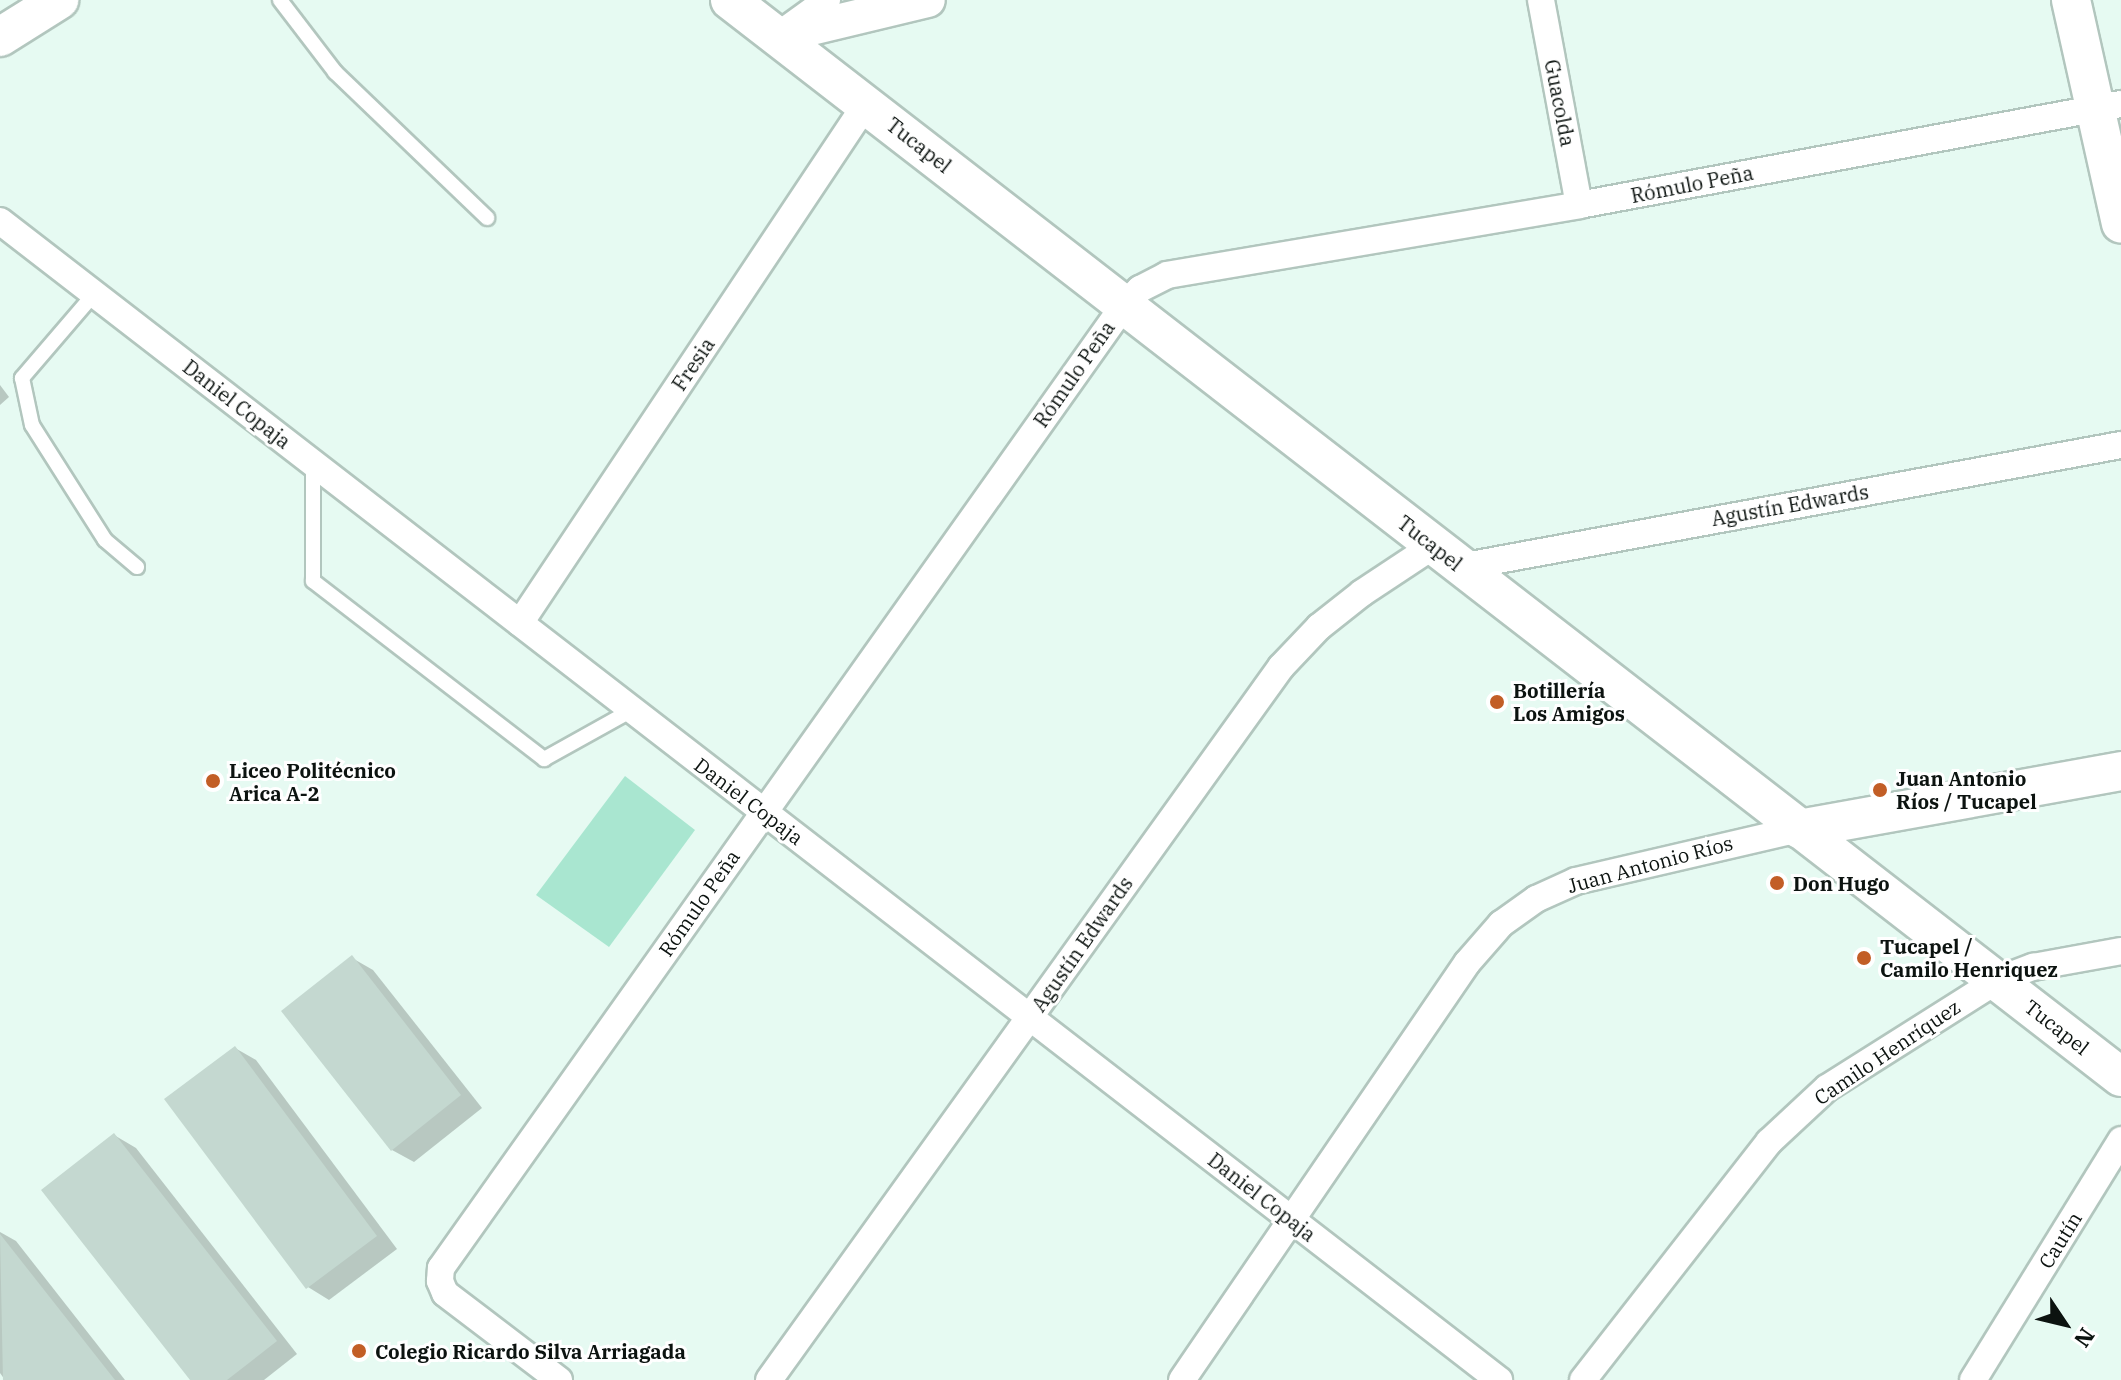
<!DOCTYPE html>
<html>
<head>
<meta charset="utf-8">
<style>
	body { margin:0 }
	#map { position:relative; width:2121px; height:1380px; overflow:hidden; background:#e6faf2; font-family:"IBM Plex Serif",serif }
	div>[style] { position:absolute }
	.green>* { inset:0; background:#a9e6d0 }
	.shadow>* { inset:0; background:#0003 }
	.building>* { inset:0; background:#c4d8d0 }
	.roads { filter:drop-shadow(2px 0 #b2c6be) drop-shadow(-2px 0 #b2c6be) drop-shadow(0 2px #b2c6be) drop-shadow(0 -2px #b2c6be) }
	.service>* { height:14px; margin:-7px; padding:0 7px; transform-origin:7px; border-radius:7px; background:#fff }
	.minor>* { height:26px; margin:-13px; padding:0 13px; transform-origin:13px; border-radius:13px; background:#fff }
	.tertiary>* { height:34px; margin:-17px; padding:0 17px; transform-origin:17px; border-radius:17px; background:#fff }
	.secondary>* { height:38px; margin:-19px; padding:0 19px; transform-origin:19px; border-radius:19px; background:#fff }
	.dots>* { width:22px; height:22px; translate:-50% -50%; box-sizing:border-box; border:4px solid #fff; border-radius:50% }
	span { translate:-50% -50%; white-space:nowrap; text-align:center; line-height:1.15; -webkit-text-stroke:6px #fff; paint-order:stroke }
	.street-label { font-size:20px; color:#0c1310 }
	.poi-label { font-size:20px; color:#0c1310; font-weight:700 }
	.left { translate:0 -50%; text-align:left }
	.north { position:absolute; left:2025px; top:1284px; width:80px; height:80px; -webkit-text-stroke:6px #fff; paint-order:stroke; rotate:125deg; font-size:22px; font-weight:700; line-height:32px; text-align:center; color:#0c1310 }
	.north::after { content:''; display:block; margin:auto; width:28px; height:36px; background:#0c1310; clip-path:polygon(50% 0,100% 100%,50% 72%,0 100%) }
</style>
</head>
<body>
<div id="map">
	<div class="green">
		<i style="clip-path:polygon(625px 776px,695px 830px,609px 947px,536px 895px)"></i>
	</div>
	<div class="shadow">
		<i style="clip-path:polygon(0 385px,9px 397px,0 405px)"></i>
		<i style="clip-path:polygon(352px 958px,373px 970px,482px 1108px,414px 1162px,392px 1150px)"></i>
		<i style="clip-path:polygon(235px 1048px,256px 1060px,397px 1249px,329px 1300px,308px 1287px)"></i>
		<i style="clip-path:polygon(114px 1135px,136px 1148px,297px 1354px,264px 1380px,192px 1380px)"></i>
		<i style="clip-path:polygon(0 1232px,16px 1241px,125px 1380px,5px 1380px,0 1373px)"></i>
	</div>
	<div class="building">
		<i style="clip-path:polygon(352px 955px,461px 1095px,391px 1151px,281px 1011px)"></i>
		<i style="clip-path:polygon(235px 1046px,377px 1236px,306px 1289px,164px 1099px)"></i>
		<i style="clip-path:polygon(114px 1133px,277px 1341px,227px 1380px,190px 1380px,41px 1190px)"></i>
		<i style="clip-path:polygon(0 1234px,115px 1380px,3px 1380px)"></i>
	</div>
	<div class="roads">
		<div class="service">
			<i style="left:280px;top:0;width:91px;rotate:52.6deg"></i>
			<i style="left:335px;top:72px;width:211px;rotate:43.8deg"></i>
			<i style="left:94px;top:294px;width:111px;rotate:130.6deg"></i>
			<i style="left:22px;top:378px;width:48px;rotate:78deg"></i>
			<i style="left:32px;top:425px;width:136px;rotate:57.6deg"></i>
			<i style="left:105px;top:540px;width:42px;rotate:40.2deg"></i>
			<i style="left:313px;top:464px;width:117px;rotate:90deg"></i>
			<i style="left:313px;top:581px;width:292px;rotate:37.6deg"></i>
			<i style="left:544px;top:759px;width:101px;rotate:-29.1deg"></i>
		</div>
		<div class="minor">
			<i style="left:1541px;top:0;width:208px;rotate:79.5deg"></i>
			<i style="left:784px;top:31px;width:53px;rotate:-35.8deg"></i>
			<i style="left:0;top:221px;width:1895px;rotate:37.71deg"></i>
			<i style="left:1460px;top:567px;width:672px;rotate:-10.46deg"></i>
			<i style="left:520px;top:623px;width:624px;rotate:-56.31deg"></i>
			<i style="left:559px;top:1380px;width:143px;rotate:-142.7deg"></i>
			<i style="left:445px;top:1293px;width:13px;rotate:-113deg"></i>
			<i style="left:440px;top:1281px;width:13px;rotate:-86deg"></i>
			<i style="left:441px;top:1268px;width:1181px;rotate:-54.65deg"></i>
			<i style="left:1124px;top:305px;width:23px;rotate:-45deg"></i>
			<i style="left:1140px;top:289px;width:30px;rotate:-27deg"></i>
			<i style="left:1167px;top:275px;width:418px;rotate:-9.6deg"></i>
			<i style="left:1579px;top:205px;width:551px;rotate:-10.56deg"></i>
			<i style="left:769px;top:1380px;width:878px;rotate:-54.32deg"></i>
			<i style="left:1281px;top:667px;width:55px;rotate:-46.5deg"></i>
			<i style="left:1319px;top:627px;width:55px;rotate:-38.3deg"></i>
			<i style="left:1362px;top:593px;width:85px;rotate:-33.5deg"></i>
			<i style="left:1182px;top:1380px;width:505px;rotate:-55.65deg"></i>
			<i style="left:1467px;top:963px;width:52px;rotate:-48.9deg"></i>
			<i style="left:1501px;top:924px;width:43px;rotate:-35.5deg"></i>
			<i style="left:1536px;top:899px;width:44px;rotate:-24.2deg"></i>
			<i style="left:1576px;top:881px;width:229px;rotate:-13.1deg"></i>
			<i style="left:1583px;top:1380px;width:302px;rotate:-52deg"></i>
			<i style="left:1769px;top:1142px;width:79px;rotate:-43deg"></i>
			<i style="left:1827px;top:1088px;width:200px;rotate:-32.3deg"></i>
			<i style="left:1996px;top:981px;width:40px;rotate:-21deg"></i>
			<i style="left:2033px;top:967px;width:89px;rotate:-10.3deg"></i>
			<i style="left:1973px;top:1380px;width:282px;rotate:-58.3deg"></i>
		</div>
		<div class="tertiary">
			<i style="left:778px;top:36px;width:154px;rotate:-13.5deg"></i>
		</div>
		<div class="secondary">
			<i style="left:730px;top:0;width:1759px;rotate:37.75deg"></i>
			<i style="left:2071px;top:0;width:229px;rotate:77.4deg"></i>
			<i style="left:0;top:37px;width:70px;rotate:-32.1deg"></i>
			<i style="left:1799px;top:829px;width:327px;rotate:-10.2deg"></i>
		</div>
	</div>
	<div class="dots">
		<i style="left:1497px;top:702px;background:#c25e26"></i>
		<i style="left:213px;top:781px;background:#c25e26"></i>
		<i style="left:1880px;top:790px;background:#c25e26"></i>
		<i style="left:1777px;top:883px;background:#c25e26"></i>
		<i style="left:1864px;top:958px;background:#c25e26"></i>
		<i style="left:359px;top:1351px;background:#c25e26"></i>
	</div>
	<div class="street-label">
		<span style="left:1560px;top:103px;rotate:79deg">Guacolda</span>
		<span style="left:919px;top:145px;rotate:38deg">Tucapel</span>
		<span style="left:1692px;top:184px;rotate:-11deg">Rómulo Peña</span>
		<span style="left:693px;top:364px;rotate:-56deg">Fresia</span>
		<span style="left:1074px;top:374px;rotate:-55deg">Rómulo Peña</span>
		<span style="left:237px;top:404px;rotate:38deg">Daniel Copaja</span>
		<span style="left:1790px;top:505px;rotate:-10deg">Agustín Edwards</span>
		<span style="left:1430px;top:543px;rotate:38deg">Tucapel</span>
		<span style="left:749px;top:801px;rotate:37deg">Daniel Copaja</span>
		<span style="left:1650px;top:864px;rotate:-15deg">Juan Antonio Ríos</span>
		<span style="left:699px;top:903px;rotate:-55deg">Rómulo Peña</span>
		<span style="left:1082px;top:944px;rotate:-55deg">Agustín Edwards</span>
		<span style="left:2057px;top:1027px;rotate:38deg">Tucapel</span>
		<span style="left:1887px;top:1052px;rotate:-34deg">Camilo Henríquez</span>
		<span style="left:1262px;top:1197px;rotate:38deg">Daniel Copaja</span>
		<span style="left:2060px;top:1240px;rotate:-58deg">Cautín</span>
	</div>
	<div class="poi-label">
		<span class="left" style="left:1513px;top:702px">Botillería<br>Los Amigos</span>
		<span class="left" style="left:229px;top:782px">Liceo Politécnico<br>Arica A-2</span>
		<span class="left" style="left:1896px;top:790px">Juan Antonio<br>Ríos / Tucapel</span>
		<span class="left" style="left:1793px;top:883px">Don Hugo</span>
		<span class="left" style="left:1880px;top:958px">Tucapel /<br>Camilo Henriquez</span>
		<span class="left" style="left:375px;top:1351px">Colegio Ricardo Silva Arriagada</span>
	</div>
	<div class="north">N</div>
</div>
</body>
</html>
